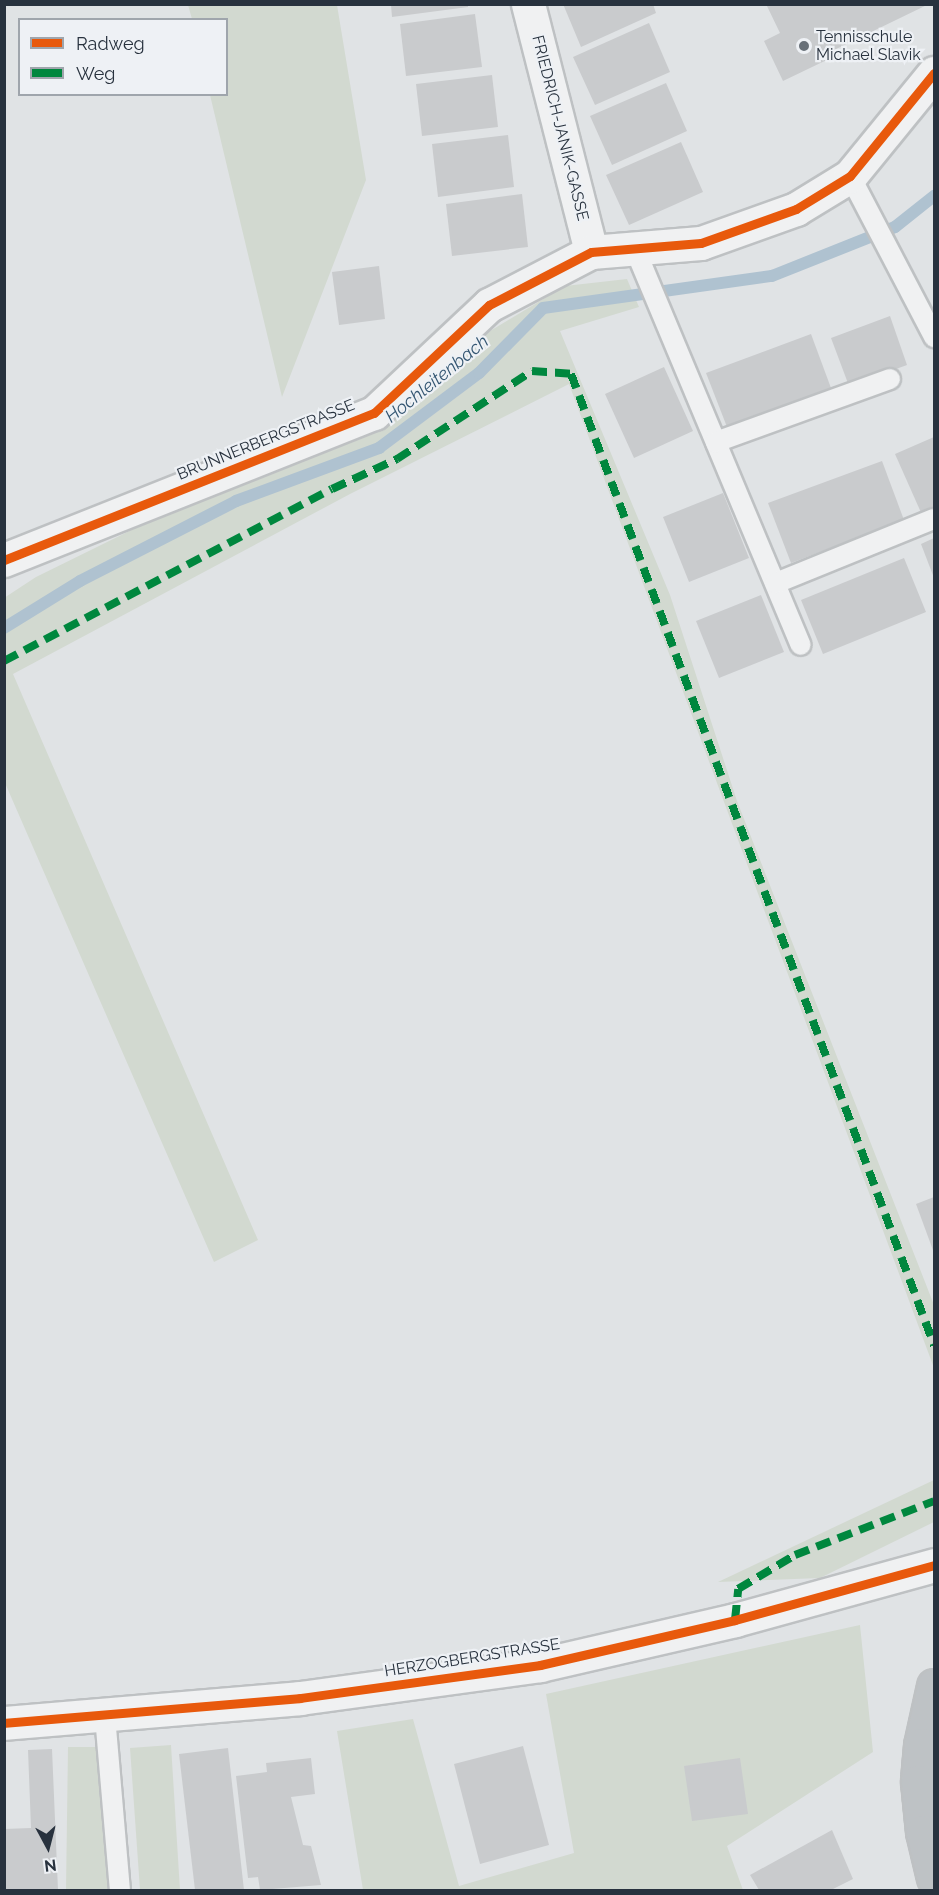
<!DOCTYPE html>
<html>
<head>
<meta charset="utf-8">
<style>
	body { margin:0 }
	#map { position:relative; width:939px; height:1895px; overflow:hidden; background:#e0e3e5; font-family:Raleway,sans-serif }
	div>[style] { position:absolute }
	.green>* { inset:0; background:#d2d9d0 }
	.stream>* { height:12px; margin:-6px; padding:0 6px; transform-origin:6px; border-radius:6px; background:#afc2d0 }
	.building>* { inset:0; background:#c9cbcd }
	.roads { filter:drop-shadow(2px 0 #bec1c3) drop-shadow(-2px 0 #bec1c3) drop-shadow(0 2px #bec1c3) drop-shadow(0 -2px #bec1c3) }
	.lane>* { height:20px; margin:-10px; padding:0 10px; transform-origin:10px; border-radius:10px; background:#f0f1f2 }
	.street>* { height:33px; margin:-16.5px; padding:0 16.5px; transform-origin:16.5px; border-radius:16.5px; background:#f0f1f2 }
	.secondary>* { height:33px; margin:-16.5px; padding:0 16.5px; transform-origin:16.5px; border-radius:16.5px; background:#bec2c5 }
	.quiet>* { height:8px; margin-top:-4px; transform-origin:0; background:repeating-linear-gradient(90deg,#00873e 0 15px,transparent 0 23px) }
	.cycleway>* { height:9px; margin:-4.5px; padding:0 4.5px; transform-origin:4.5px; border-radius:4.5px; background:#e8590c }
	.dots>* { width:16px; height:16px; translate:-50% -50%; box-sizing:border-box; border:3px solid #eef1f5; border-radius:50% }
	span { translate:-50% -50%; white-space:nowrap; text-align:center; line-height:1.15; -webkit-text-stroke:4.5px #eef1f5; paint-order:stroke }
	.poi-label { font-size:16px; color:#28323e }
	.left { translate:0 -50%; text-align:left }
	.street-label { font-size:16px; color:#28323e }
	.water-label { font-size:18px; color:#335571; font-style:italic }
	.frame { position:absolute; inset:0; border:6px solid #28323e; pointer-events:none }
	.legend { position:absolute; left:18px; top:18px; width:210px; height:78px; box-sizing:border-box; background:#eef1f5; border:2px solid #9fa5ac; margin:0; padding:8px 10px; list-style:none; font-size:18px; color:#28323e }
	.legend li { display:flex; align-items:center; gap:12px; height:30px }
	.legend b { width:30px; border:2px solid #9fa5ac }
	.north { position:absolute; left:18px; top:1817px; width:60px; height:60px; -webkit-text-stroke:4px #eef1f5; paint-order:stroke; rotate:173deg; font-size:16px; font-weight:700; line-height:24px; text-align:center; color:#28323e }
	.north::after { content:''; display:block; margin:auto; width:21px; height:27px; background:#28323e; clip-path:polygon(50% 0,100% 100%,50% 72%,0 100%) }
</style>
</head>
<body>
<div id="map">
	<div class="green">
		<i style="clip-path:polygon(188px 5px,337px 5px,366px 180px,282px 397px,210px 95px,226px 94px,226px 20px,192px 19px)"></i>
		<i style="clip-path:polygon(627px 279px,639px 307px,560px 331px,670px 595px,737px 801px,934px 1305px,934px 1368px,569px 384px,350px 494px,13px 674px,258px 1240px,214px 1262px,5px 783px,4px 598px,36px 577px,164px 514px,384px 423px,485px 334px,565px 286px)"></i>
		<i style="clip-path:polygon(934px 1480px,934px 1522px,820px 1578px,718px 1582px)"></i>
		<i style="clip-path:polygon(860px 1625px,873px 1752px,727px 1846px,743px 1890px,363px 1890px,337px 1731px,413px 1719px,459px 1886px,574px 1853px,546px 1694px)"></i>
		<i style="clip-path:polygon(171px 1745px,180px 1890px,140px 1890px,130px 1748px)"></i>
		<i style="clip-path:polygon(68px 1747px,97px 1747px,108px 1890px,66px 1890px)"></i>
	</div>
	<div class="stream">
		<i style="left:4px;top:628px;width:89px;rotate:-31.7deg"></i>
		<i style="left:80px;top:581px;width:175px;rotate:-27.1deg"></i>
		<i style="left:236px;top:501px;width:153px;rotate:-20.3deg"></i>
		<i style="left:379px;top:448px;width:125px;rotate:-36.9deg"></i>
		<i style="left:479px;top:373px;width:91px;rotate:-45.4deg"></i>
		<i style="left:543px;top:308px;width:231px;rotate:-8deg"></i>
		<i style="left:772px;top:276px;width:132px;rotate:-21.7deg"></i>
		<i style="left:895px;top:227px;width:50px;rotate:-38.5deg"></i>
	</div>
	<div class="building">
		<i style="clip-path:polygon(563px 4px,653px 4px,656px 13px,581px 47px)"></i>
		<i style="clip-path:polygon(766px 4px,929px 4px,832px 51px,835px 56px,783px 81px,764px 41px,780px 33px)"></i>
		<i style="clip-path:polygon(391px 5px,468px 5px,468px 7px,392px 17px)"></i>
		<i style="clip-path:polygon(475px 14px,482px 67px,406px 76px,400px 24px)"></i>
		<i style="clip-path:polygon(649px 23px,670px 72px,595px 105px,573px 57px)"></i>
		<i style="clip-path:polygon(492px 75px,498px 127px,422px 136px,416px 84px)"></i>
		<i style="clip-path:polygon(666px 83px,687px 131px,612px 165px,590px 116px)"></i>
		<i style="clip-path:polygon(508px 135px,514px 187px,438px 197px,432px 144px)"></i>
		<i style="clip-path:polygon(681px 142px,703px 192px,629px 225px,606px 175px)"></i>
		<i style="clip-path:polygon(522px 194px,528px 247px,452px 256px,446px 204px)"></i>
		<i style="clip-path:polygon(379px 266px,385px 319px,339px 325px,332px 272px)"></i>
		<i style="clip-path:polygon(890px 316px,907px 365px,849px 386px,831px 338px)"></i>
		<i style="clip-path:polygon(811px 334px,831px 388px,727px 427px,706px 373px)"></i>
		<i style="clip-path:polygon(664px 367px,693px 431px,634px 458px,605px 394px)"></i>
		<i style="clip-path:polygon(934px 437px,934px 511px,923px 517px,895px 454px)"></i>
		<i style="clip-path:polygon(882px 461px,904px 520px,791px 563px,768px 503px)"></i>
		<i style="clip-path:polygon(723px 493px,749px 558px,689px 582px,663px 517px)"></i>
		<i style="clip-path:polygon(934px 538px,934px 578px,921px 544px)"></i>
		<i style="clip-path:polygon(904px 558px,926px 612px,823px 654px,801px 600px)"></i>
		<i style="clip-path:polygon(761px 595px,784px 652px,719px 678px,696px 621px)"></i>
		<i style="clip-path:polygon(934px 1197px,934px 1253px,916px 1204px)"></i>
		<i style="clip-path:polygon(523px 1746px,549px 1845px,480px 1864px,454px 1764px)"></i>
		<i style="clip-path:polygon(228px 1748px,244px 1890px,195px 1890px,179px 1754px)"></i>
		<i style="clip-path:polygon(52px 1749px,58px 1890px,4px 1890px,4px 1829px,31px 1828px,28px 1750px)"></i>
		<i style="clip-path:polygon(311px 1758px,315px 1794px,291px 1797px,303px 1845px,311px 1846px,321px 1885px,260px 1890px,258px 1877px,248px 1878px,236px 1776px,267px 1772px,266px 1763px)"></i>
		<i style="clip-path:polygon(740px 1758px,748px 1814px,692px 1821px,684px 1766px)"></i>
		<i style="clip-path:polygon(832px 1830px,853px 1879px,831px 1890px,759px 1890px,750px 1875px)"></i>
	</div>
	<div class="roads">
		<div class="lane">
			<i style="left:850px;top:176px;width:182px;rotate:62.4deg"></i>
			<i style="left:635px;top:249px;width:429px;rotate:67.3deg"></i>
			<i style="left:716px;top:442px;width:185px;rotate:-19.9deg"></i>
			<i style="left:776px;top:583px;width:170px;rotate:-22.1deg"></i>
			<i style="left:105px;top:1716px;width:175px;rotate:85.1deg"></i>
		</div>
		<div class="street">
			<i style="left:528px;top:4px;width:256px;rotate:75.7deg"></i>
			<i style="left:4px;top:560px;width:398px;rotate:-21.7deg"></i>
			<i style="left:374px;top:413px;width:158px;rotate:-43.2deg"></i>
			<i style="left:489px;top:305px;width:115px;rotate:-27.5deg"></i>
			<i style="left:591px;top:252px;width:110px;rotate:-4.7deg"></i>
			<i style="left:701px;top:243px;width:101px;rotate:-19.7deg"></i>
			<i style="left:796px;top:209px;width:63px;rotate:-31.4deg"></i>
			<i style="left:850px;top:176px;width:133px;rotate:-50.8deg"></i>
			<i style="left:4px;top:1723px;width:297px;rotate:-4.8deg"></i>
			<i style="left:300px;top:1698px;width:242px;rotate:-7.8deg"></i>
			<i style="left:540px;top:1665px;width:200px;rotate:-13deg"></i>
			<i style="left:735px;top:1620px;width:206px;rotate:-15.4deg"></i>
		</div>
		<div class="secondary">
			<i style="left:934px;top:1686px;width:60px;rotate:102.4deg"></i>
			<i style="left:921px;top:1745px;width:37px;rotate:95deg"></i>
			<i style="left:918px;top:1782px;width:50px;rotate:84.3deg"></i>
			<i style="left:923px;top:1832px;width:47px;rotate:76.6deg"></i>
		</div>
	</div>
	<div class="quiet">
		<i style="left:4px;top:661px;width:370px;rotate:-27.7deg"></i>
		<i style="left:332px;top:489px;width:72px;rotate:-24.8deg"></i>
		<i style="left:397px;top:459px;width:161px;rotate:-33.1deg"></i>
		<i style="left:532px;top:371px;width:39px;rotate:4deg"></i>
		<i style="left:571px;top:374px;width:1037px;rotate:69.5deg"></i>
		<i style="left:735px;top:1620px;width:31px;rotate:-84deg"></i>
		<i style="left:738px;top:1589px;width:66px;rotate:-30.8deg"></i>
		<i style="left:795px;top:1555px;width:149px;rotate:-21.2deg"></i>
	</div>
	<div class="cycleway">
		<i style="left:4px;top:560px;width:398px;rotate:-21.7deg"></i>
		<i style="left:374px;top:413px;width:158px;rotate:-43.2deg"></i>
		<i style="left:489px;top:305px;width:115px;rotate:-27.5deg"></i>
		<i style="left:591px;top:252px;width:110px;rotate:-4.7deg"></i>
		<i style="left:701px;top:243px;width:101px;rotate:-19.7deg"></i>
		<i style="left:796px;top:209px;width:63px;rotate:-31.4deg"></i>
		<i style="left:850px;top:176px;width:133px;rotate:-50.8deg"></i>
		<i style="left:4px;top:1723px;width:297px;rotate:-4.8deg"></i>
		<i style="left:300px;top:1698px;width:242px;rotate:-7.8deg"></i>
		<i style="left:540px;top:1665px;width:200px;rotate:-13deg"></i>
		<i style="left:735px;top:1620px;width:206px;rotate:-15.4deg"></i>
	</div>
	<div class="dots">
		<i style="left:804px;top:46px;background:#687078"></i>
	</div>
	<div class="poi-label">
		<span class="left" style="left:816px;top:46px">Tennisschule<br>Michael Slavik</span>
	</div>
	<div class="street-label">
		<span style="left:560px;top:128px;rotate:76deg">FRIEDRICH-JANIK-GASSE</span>
		<span style="left:266px;top:440px;rotate:-22deg">BRUNNERBERGSTRASSE</span>
		<span style="left:472px;top:1658px;rotate:-9deg">HERZOGBERGSTRASSE</span>
	</div>
	<div class="water-label">
		<span style="left:437px;top:379px;rotate:-39deg">Hochleitenbach</span>
	</div>
	<div class="frame"></div>
	<ul class="legend">
	<li><b style="height:8px;background:#e8590c"></b>Radweg</li>
	<li><b style="height:8px;background:#00873e"></b>Weg</li>
	</ul>
	<div class="north">N</div>
</div>
</body>
</html>
